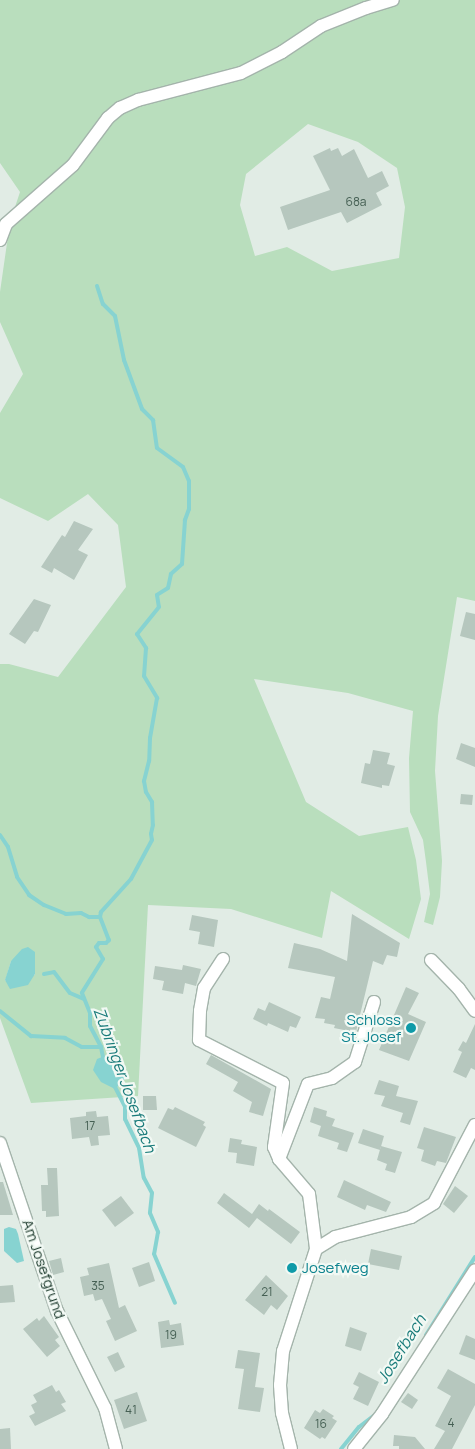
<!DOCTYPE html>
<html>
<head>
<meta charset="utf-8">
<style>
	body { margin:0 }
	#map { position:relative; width:475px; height:1449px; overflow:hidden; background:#e1ece5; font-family:Manrope,sans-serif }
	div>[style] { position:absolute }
	.green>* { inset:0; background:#b9debd }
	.water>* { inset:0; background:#87d3d1 }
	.stream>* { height:4px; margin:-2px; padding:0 2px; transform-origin:2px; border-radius:2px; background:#87d3d1 }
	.building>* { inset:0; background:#b6c7be }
	.roads { filter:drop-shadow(1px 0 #a4b4ab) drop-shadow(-1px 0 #a4b4ab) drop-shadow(0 1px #a4b4ab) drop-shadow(0 -1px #a4b4ab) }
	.minor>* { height:12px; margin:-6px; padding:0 6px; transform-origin:6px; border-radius:6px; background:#fff }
	.dots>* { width:14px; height:14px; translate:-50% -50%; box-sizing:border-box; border:2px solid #f2f9f4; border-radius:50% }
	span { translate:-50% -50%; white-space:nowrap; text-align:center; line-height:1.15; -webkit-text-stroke:4.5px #f2f9f4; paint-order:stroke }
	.number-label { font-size:12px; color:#466054 }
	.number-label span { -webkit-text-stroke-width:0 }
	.culture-label { font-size:15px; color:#0d838f }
	.right { translate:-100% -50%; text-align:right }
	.left { translate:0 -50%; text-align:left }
	.street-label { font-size:15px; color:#213e31 }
	.water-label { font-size:16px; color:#197b7a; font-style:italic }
</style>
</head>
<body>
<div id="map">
	<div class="green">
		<i style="clip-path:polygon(evenodd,0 0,475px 0,475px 601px,457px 597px,438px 716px,435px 771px,442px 861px,440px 897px,433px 925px,424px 922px,430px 894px,426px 862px,423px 840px,410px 812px,409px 758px,413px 711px,348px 693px,254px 679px,306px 802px,359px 836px,408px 827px,416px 860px,421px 899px,409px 939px,331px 891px,322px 938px,231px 909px,148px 905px,138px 1096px,31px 1103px,0 1018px,0 664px,9px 664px,58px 677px,126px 587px,118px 525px,88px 494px,48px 521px,0 498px,0 413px,23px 374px,0 322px,0 292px,10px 222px,20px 192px,0 163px,0 0,308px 124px,358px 142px,397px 168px,405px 207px,399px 258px,332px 271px,287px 247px,255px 256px,240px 205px,246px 174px,308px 124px,0 0,35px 952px,35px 975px,5px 981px,11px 961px,35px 952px)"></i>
	</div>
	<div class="water">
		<i style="clip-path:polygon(28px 947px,35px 952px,35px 974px,28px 985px,10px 989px,5px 980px,11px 961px,22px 949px)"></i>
		<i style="clip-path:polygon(102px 1057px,111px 1058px,122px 1066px,127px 1077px,115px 1089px,101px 1082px,93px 1070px,97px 1059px)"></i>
		<i style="clip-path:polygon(9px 1227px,16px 1229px,18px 1234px,24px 1261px,17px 1263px,4px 1251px,4px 1229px)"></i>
	</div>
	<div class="stream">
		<i style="left:97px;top:286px;width:19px;rotate:72deg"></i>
		<i style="left:103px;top:304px;width:17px;rotate:45deg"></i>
		<i style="left:115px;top:316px;width:45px;rotate:78.4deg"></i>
		<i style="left:124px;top:360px;width:52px;rotate:69.8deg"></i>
		<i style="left:142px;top:409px;width:16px;rotate:45deg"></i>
		<i style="left:153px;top:420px;width:28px;rotate:82deg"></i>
		<i style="left:157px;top:448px;width:32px;rotate:36deg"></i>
		<i style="left:183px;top:467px;width:15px;rotate:67deg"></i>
		<i style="left:189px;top:481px;width:28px;rotate:90deg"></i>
		<i style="left:189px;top:509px;width:12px;rotate:110deg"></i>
		<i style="left:185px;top:520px;width:44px;rotate:93.9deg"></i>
		<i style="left:182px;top:564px;width:15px;rotate:138deg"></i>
		<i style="left:171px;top:574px;width:14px;rotate:102deg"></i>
		<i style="left:168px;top:588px;width:13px;rotate:148deg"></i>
		<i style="left:157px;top:595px;width:12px;rotate:81deg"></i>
		<i style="left:159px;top:607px;width:35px;rotate:129deg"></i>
		<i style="left:137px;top:634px;width:17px;rotate:57deg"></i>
		<i style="left:146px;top:648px;width:28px;rotate:94deg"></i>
		<i style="left:144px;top:676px;width:26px;rotate:59deg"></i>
		<i style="left:157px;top:698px;width:41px;rotate:99.9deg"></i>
		<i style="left:150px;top:738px;width:23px;rotate:92deg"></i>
		<i style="left:149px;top:761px;width:21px;rotate:104deg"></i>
		<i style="left:144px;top:781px;width:11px;rotate:80deg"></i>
		<i style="left:146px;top:792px;width:12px;rotate:59deg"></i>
		<i style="left:152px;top:802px;width:23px;rotate:88deg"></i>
		<i style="left:153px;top:825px;width:9px;rotate:103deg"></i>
		<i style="left:151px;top:834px;width:6px;rotate:81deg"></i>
		<i style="left:152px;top:840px;width:44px;rotate:118.3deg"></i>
		<i style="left:131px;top:879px;width:45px;rotate:132.3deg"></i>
		<i style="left:101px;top:912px;width:5px;rotate:101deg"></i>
		<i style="left:100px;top:917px;width:25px;rotate:69deg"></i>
		<i style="left:109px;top:940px;width:4px;rotate:135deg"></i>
		<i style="left:106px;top:943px;width:7px;rotate:180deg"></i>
		<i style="left:99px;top:943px;width:5px;rotate:127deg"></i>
		<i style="left:96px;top:947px;width:14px;rotate:60deg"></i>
		<i style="left:103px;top:959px;width:40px;rotate:122deg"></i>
		<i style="left:82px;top:993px;width:22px;rotate:68deg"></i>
		<i style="left:90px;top:1013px;width:13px;rotate:90deg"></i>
		<i style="left:90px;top:1026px;width:24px;rotate:62deg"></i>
		<i style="left:101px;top:1047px;width:15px;rotate:79deg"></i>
		<i style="left:0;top:835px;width:14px;rotate:56deg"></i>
		<i style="left:8px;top:847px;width:31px;rotate:73deg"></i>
		<i style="left:17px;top:877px;width:22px;rotate:56deg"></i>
		<i style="left:29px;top:895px;width:18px;rotate:34deg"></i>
		<i style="left:44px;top:905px;width:24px;rotate:22deg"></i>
		<i style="left:66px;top:914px;width:15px;rotate:-4deg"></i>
		<i style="left:81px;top:913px;width:9px;rotate:27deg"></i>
		<i style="left:89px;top:917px;width:11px"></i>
		<i style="left:44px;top:974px;width:10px;rotate:-11deg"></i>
		<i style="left:54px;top:972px;width:26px;rotate:53deg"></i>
		<i style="left:70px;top:993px;width:15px;rotate:23deg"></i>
		<i style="left:0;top:1011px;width:40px;rotate:39deg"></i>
		<i style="left:31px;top:1036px;width:34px;rotate:3deg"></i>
		<i style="left:65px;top:1038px;width:19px;rotate:28deg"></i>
		<i style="left:82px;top:1047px;width:19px"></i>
		<i style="left:114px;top:1085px;width:25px;rotate:63deg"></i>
		<i style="left:125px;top:1107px;width:12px;rotate:90deg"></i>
		<i style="left:125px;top:1119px;width:32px;rotate:64deg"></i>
		<i style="left:139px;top:1148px;width:30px;rotate:81deg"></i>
		<i style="left:144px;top:1178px;width:17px;rotate:62deg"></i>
		<i style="left:152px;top:1193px;width:20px;rotate:96deg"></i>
		<i style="left:150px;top:1213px;width:21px;rotate:67deg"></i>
		<i style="left:158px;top:1232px;width:22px;rotate:100deg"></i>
		<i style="left:154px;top:1254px;width:53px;rotate:66.8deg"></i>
		<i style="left:426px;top:1335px;width:92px;rotate:-57.9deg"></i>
		<i style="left:341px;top:1449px;width:28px;rotate:-51deg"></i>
		<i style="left:359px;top:1427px;width:20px;rotate:-37deg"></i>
	</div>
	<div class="building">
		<i style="clip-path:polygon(330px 148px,331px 151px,338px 148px,342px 156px,354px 149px,368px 178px,382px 171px,389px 186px,376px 193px,382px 205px,347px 223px,341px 212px,288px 230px,280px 207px,330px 190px,313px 156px)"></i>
		<i style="clip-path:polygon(74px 521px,93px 529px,78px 550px,88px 555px,74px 580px,54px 568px,52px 573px,41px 567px,62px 535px,65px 537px)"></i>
		<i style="clip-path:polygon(34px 599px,51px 605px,38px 632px,34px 631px,25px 644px,9px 634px)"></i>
		<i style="clip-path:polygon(466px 612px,475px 614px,475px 640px,460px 636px)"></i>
		<i style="clip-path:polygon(461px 743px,475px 748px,475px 767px,456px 759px)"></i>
		<i style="clip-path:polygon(373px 750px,390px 753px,387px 764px,395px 766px,389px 786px,382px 785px,382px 788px,361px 783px,365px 763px,370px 764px)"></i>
		<i style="clip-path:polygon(461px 794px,473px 795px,472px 805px,460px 804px)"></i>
		<i style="clip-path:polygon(352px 914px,400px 943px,397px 957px,387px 955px,383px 965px,373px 961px,354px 1040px,343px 1037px,344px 1030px,334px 1028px,335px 1025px,324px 1023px,325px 1019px,315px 1018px,321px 997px,330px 999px,335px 977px,288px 968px,294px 943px,320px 949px,347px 961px)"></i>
		<i style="clip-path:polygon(192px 915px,218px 920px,214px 947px,198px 944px,200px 932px,189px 930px)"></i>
		<i style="clip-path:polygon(183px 965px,201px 969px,196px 986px,185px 983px,183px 994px,162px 990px,164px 981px,153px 979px,155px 966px,182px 970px)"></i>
		<i style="clip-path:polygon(406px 987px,419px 993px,408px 1014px,426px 1022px,409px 1061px,379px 1050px)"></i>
		<i style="clip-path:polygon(269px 1002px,301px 1017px,296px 1028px,290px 1026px,288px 1032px,268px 1023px,267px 1026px,253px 1019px,258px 1008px,265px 1011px)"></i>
		<i style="clip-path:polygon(475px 1024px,475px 1070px,471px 1068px,466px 1078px,453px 1072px,462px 1052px,458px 1050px,463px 1041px,466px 1043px)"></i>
		<i style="clip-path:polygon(211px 1055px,271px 1089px,263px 1116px,249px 1112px,252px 1102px,233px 1091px,238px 1082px,206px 1064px)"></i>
		<i style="clip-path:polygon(379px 1080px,399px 1086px,396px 1096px,418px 1101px,410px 1125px,400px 1122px,403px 1113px,381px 1106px,385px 1096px,374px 1094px)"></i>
		<i style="clip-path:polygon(143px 1096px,156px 1096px,157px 1110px,143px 1110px)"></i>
		<i style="clip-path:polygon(175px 1107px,205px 1122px,203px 1125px,206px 1127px,196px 1147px,158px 1128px,168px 1108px,173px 1110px)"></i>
		<i style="clip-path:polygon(314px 1107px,327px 1111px,326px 1116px,335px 1119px,332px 1126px,354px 1133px,347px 1152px,337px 1149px,339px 1143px,318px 1136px,321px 1126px,310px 1122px)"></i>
		<i style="clip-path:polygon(96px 1111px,97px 1117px,108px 1116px,110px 1135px,98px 1136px,99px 1145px,91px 1146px,89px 1137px,72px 1139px,70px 1118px,86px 1116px,86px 1112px)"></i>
		<i style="clip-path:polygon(424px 1127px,456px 1137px,446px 1163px,437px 1161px,435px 1166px,421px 1161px,424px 1150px,417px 1148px)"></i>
		<i style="clip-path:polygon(363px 1129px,384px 1136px,380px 1150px,358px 1143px)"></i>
		<i style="clip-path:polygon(230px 1138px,242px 1140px,241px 1144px,257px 1147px,254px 1166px,236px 1163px,237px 1153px,228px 1152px)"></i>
		<i style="clip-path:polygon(381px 1146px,402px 1152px,395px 1173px,385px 1170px,387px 1164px,377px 1160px)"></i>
		<i style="clip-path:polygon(47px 1168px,57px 1168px,59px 1216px,46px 1217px,46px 1211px,42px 1211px,41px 1185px,48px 1185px)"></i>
		<i style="clip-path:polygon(344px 1180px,391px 1202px,386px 1212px,367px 1205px,365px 1210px,337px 1197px)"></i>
		<i style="clip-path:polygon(0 1182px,3px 1182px,13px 1215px,0 1215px)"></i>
		<i style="clip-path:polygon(455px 1186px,468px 1196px,454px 1213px,443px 1204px)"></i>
		<i style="clip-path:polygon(224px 1193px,252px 1214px,259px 1204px,268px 1211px,269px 1209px,300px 1232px,291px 1244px,257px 1218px,249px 1228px,217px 1203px)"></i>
		<i style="clip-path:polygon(121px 1196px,134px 1213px,115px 1227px,102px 1210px)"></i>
		<i style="clip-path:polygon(371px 1249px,402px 1256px,399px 1270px,368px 1264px)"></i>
		<i style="clip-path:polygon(61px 1258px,64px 1272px,53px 1275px,49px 1261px)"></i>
		<i style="clip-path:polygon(149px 1262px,155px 1281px,139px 1287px,132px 1268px)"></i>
		<i style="clip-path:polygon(109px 1263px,119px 1308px,125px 1305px,137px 1331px,115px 1341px,106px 1321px,111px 1319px,102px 1299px,95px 1301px,93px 1294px,84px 1296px,80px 1277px,89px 1275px,87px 1268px)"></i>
		<i style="clip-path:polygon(266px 1275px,288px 1296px,277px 1310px,271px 1305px,264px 1315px,245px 1300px)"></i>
		<i style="clip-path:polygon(13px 1285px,15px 1302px,0 1303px,0 1286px)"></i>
		<i style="clip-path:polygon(44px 1316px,59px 1337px,55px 1340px,60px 1346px,47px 1357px,23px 1329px,37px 1318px,39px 1321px)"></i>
		<i style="clip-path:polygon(169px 1320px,170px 1325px,181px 1323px,184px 1345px,161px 1348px,158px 1322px)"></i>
		<i style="clip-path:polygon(350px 1327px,367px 1333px,361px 1351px,345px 1346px)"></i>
		<i style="clip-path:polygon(466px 1335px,475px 1339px,475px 1360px,459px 1354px)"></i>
		<i style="clip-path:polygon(238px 1350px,260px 1353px,255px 1387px,264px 1388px,260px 1412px,238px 1409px,244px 1369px,235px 1368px)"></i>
		<i style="clip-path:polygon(118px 1352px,125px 1367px,115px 1372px,107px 1357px)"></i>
		<i style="clip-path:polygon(448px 1369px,475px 1384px,475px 1405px,452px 1449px,434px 1449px,445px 1431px,435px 1426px,451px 1396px,437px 1388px)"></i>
		<i style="clip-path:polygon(359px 1372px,379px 1382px,368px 1406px,353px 1399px,359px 1387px,353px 1384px)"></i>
		<i style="clip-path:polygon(52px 1385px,56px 1392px,59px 1390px,66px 1402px,61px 1404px,66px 1411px,35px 1426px,29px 1416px,35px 1413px,31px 1405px,37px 1402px,33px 1395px)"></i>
		<i style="clip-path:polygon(137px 1392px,147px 1421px,124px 1429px,114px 1400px)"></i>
		<i style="clip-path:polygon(408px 1393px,418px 1400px,412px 1409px,401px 1402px)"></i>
		<i style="clip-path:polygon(323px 1409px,334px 1416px,332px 1418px,337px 1421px,325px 1439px,322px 1437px,320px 1439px,304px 1428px,315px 1410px,320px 1413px)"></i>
		<i style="clip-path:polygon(10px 1428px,11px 1449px,0 1449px,0 1429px)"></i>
		<i style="clip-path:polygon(394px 1435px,415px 1437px,425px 1449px,399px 1449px,399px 1446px,393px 1446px)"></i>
	</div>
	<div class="roads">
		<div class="minor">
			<i style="left:0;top:240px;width:17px;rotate:-69deg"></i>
			<i style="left:6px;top:224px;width:89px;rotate:-41.4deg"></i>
			<i style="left:73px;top:165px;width:59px;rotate:-53.3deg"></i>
			<i style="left:108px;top:118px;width:16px;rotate:-40deg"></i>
			<i style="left:120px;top:108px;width:20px;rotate:-24deg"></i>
			<i style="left:138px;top:100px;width:106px;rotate:-14.7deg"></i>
			<i style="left:241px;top:73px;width:46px;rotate:-27.1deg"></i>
			<i style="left:282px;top:52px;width:47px;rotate:-33.7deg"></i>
			<i style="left:321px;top:26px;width:48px;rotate:-21.8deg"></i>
			<i style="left:366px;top:8px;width:28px;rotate:-17deg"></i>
			<i style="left:223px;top:959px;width:35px;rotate:123deg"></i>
			<i style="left:204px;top:988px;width:23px;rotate:100deg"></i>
			<i style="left:200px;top:1011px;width:29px;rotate:92deg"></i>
			<i style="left:199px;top:1040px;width:94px;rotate:27.1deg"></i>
			<i style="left:283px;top:1083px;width:65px;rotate:98deg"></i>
			<i style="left:274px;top:1147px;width:13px;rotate:67deg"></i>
			<i style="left:279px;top:1159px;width:46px;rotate:49.4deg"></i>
			<i style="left:309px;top:1194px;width:55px;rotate:82.7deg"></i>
			<i style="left:316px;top:1249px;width:107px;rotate:107.9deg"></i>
			<i style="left:283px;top:1351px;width:34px;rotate:95deg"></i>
			<i style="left:280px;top:1385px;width:28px;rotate:86deg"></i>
			<i style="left:282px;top:1413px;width:37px;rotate:76deg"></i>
			<i style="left:431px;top:960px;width:40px;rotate:46deg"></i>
			<i style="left:459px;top:989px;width:27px;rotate:54deg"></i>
			<i style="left:0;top:1143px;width:177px;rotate:71.3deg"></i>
			<i style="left:57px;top:1311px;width:108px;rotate:63.7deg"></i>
			<i style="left:105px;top:1408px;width:42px;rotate:75deg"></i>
			<i style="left:279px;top:1159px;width:80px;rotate:-68.9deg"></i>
			<i style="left:308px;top:1084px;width:25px;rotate:-14deg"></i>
			<i style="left:332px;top:1078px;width:28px;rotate:-35deg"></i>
			<i style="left:355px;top:1062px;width:63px;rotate:-72.4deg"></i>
			<i style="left:316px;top:1249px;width:22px;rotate:-32deg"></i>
			<i style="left:335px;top:1237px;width:79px;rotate:-14.7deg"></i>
			<i style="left:411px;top:1217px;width:27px;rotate:-31deg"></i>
			<i style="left:434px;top:1203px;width:88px;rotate:-62.3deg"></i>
			<i style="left:354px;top:1449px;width:45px;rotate:-51.3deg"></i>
			<i style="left:382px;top:1414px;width:171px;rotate:-57.1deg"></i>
		</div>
	</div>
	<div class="dots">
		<i style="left:411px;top:1028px;background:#0f9aa8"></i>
		<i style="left:292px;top:1268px;background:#0f9aa8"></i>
	</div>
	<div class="number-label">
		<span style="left:356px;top:202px">68a</span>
		<span style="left:90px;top:1126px">17</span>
		<span style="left:98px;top:1286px">35</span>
		<span style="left:267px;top:1292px">21</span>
		<span style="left:171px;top:1335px">19</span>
		<span style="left:131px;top:1410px">41</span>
		<span style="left:451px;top:1423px">4</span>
		<span style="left:321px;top:1424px">16</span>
	</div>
	<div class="culture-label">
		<span class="right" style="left:401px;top:1028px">Schloss<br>St. Josef</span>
		<span class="left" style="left:302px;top:1268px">Josefweg</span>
	</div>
	<div class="street-label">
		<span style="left:44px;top:1269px;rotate:71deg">Am Josefgrund</span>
	</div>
	<div class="water-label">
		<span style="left:125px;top:1080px;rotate:70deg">Zubringer Josefbach</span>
		<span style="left:401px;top:1349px;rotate:-58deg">Josefbach</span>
	</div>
</div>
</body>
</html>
